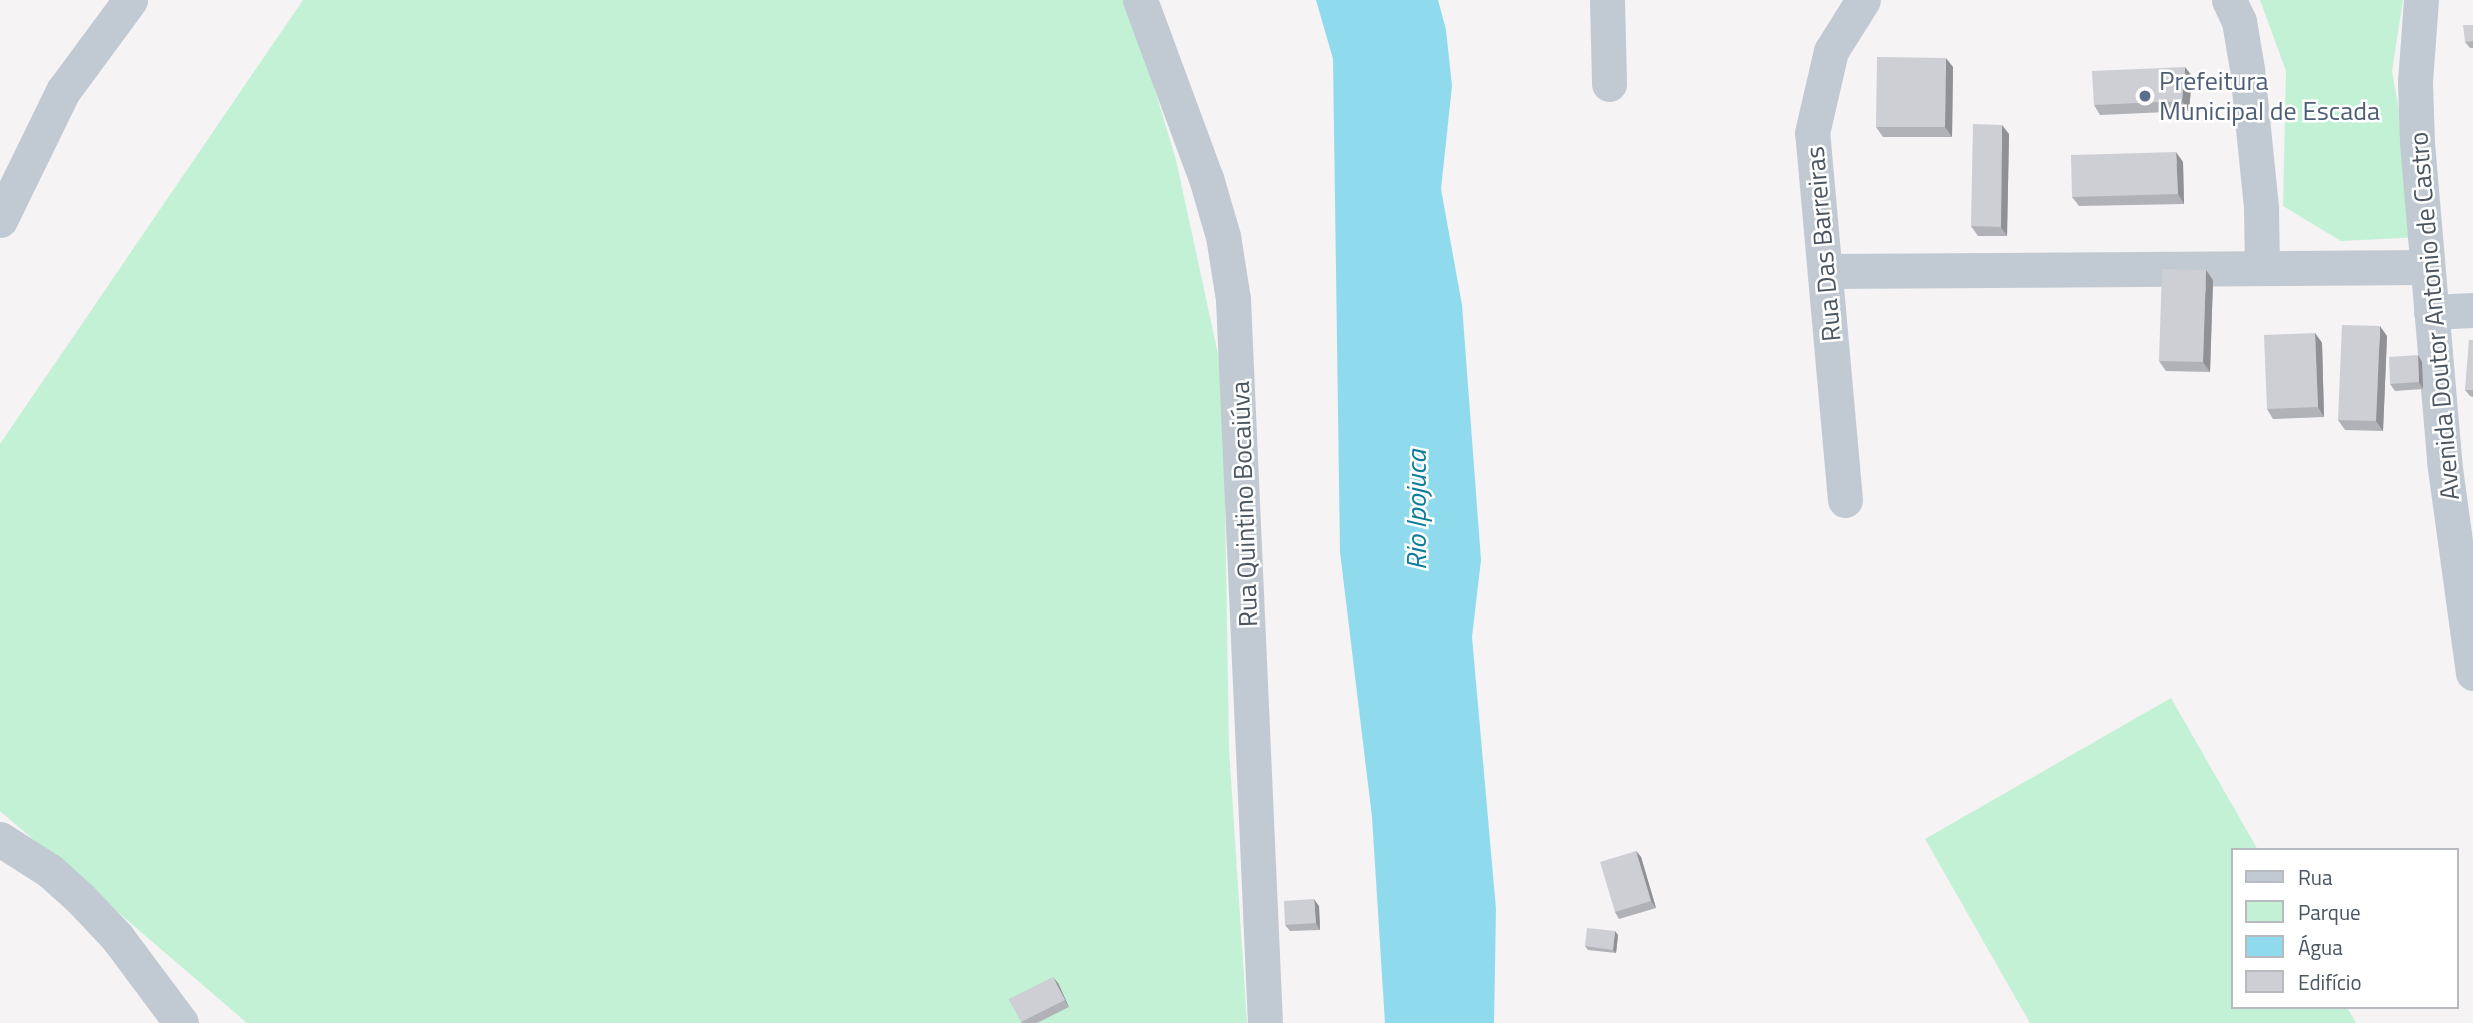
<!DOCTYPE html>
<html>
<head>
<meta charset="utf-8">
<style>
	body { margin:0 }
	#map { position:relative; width:2473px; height:1023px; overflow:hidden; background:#f5f3f3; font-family:"Titillium Web",sans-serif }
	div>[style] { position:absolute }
	.green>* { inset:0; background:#c3f1d5 }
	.water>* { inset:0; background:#90daee }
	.minor>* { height:35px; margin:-17.5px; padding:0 17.5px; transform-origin:17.5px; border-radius:17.5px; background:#c1cad2 }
	.wall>* { inset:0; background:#b0b2b7 }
	.shaded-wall>* { inset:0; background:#909195 }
	.building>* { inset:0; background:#cdcfd5 }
	.dots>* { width:19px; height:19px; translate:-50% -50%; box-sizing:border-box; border:4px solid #fff; border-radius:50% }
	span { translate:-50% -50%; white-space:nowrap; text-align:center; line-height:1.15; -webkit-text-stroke:5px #fff; paint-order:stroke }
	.service-label { font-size:26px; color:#4e5e75 }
	.left { translate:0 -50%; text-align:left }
	.street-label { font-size:26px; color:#4a5661 }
	.water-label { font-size:28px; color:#0c7c9b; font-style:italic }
	.legend { position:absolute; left:2231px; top:848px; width:228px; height:161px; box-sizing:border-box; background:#fff; border:2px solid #b7bbc0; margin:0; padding:9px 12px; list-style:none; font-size:21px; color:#4a5661 }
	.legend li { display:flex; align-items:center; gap:14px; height:35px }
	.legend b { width:35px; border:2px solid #b7bbc0 }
</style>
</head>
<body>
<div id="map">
	<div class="green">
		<i style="clip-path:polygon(303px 0,1128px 0,1176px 160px,1223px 377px,1229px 749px,1247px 1023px,247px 1023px,0 811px,0 444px)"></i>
		<i style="clip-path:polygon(2260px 0,2403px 0,2392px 71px,2421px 237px,2341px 241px,2283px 206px,2286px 71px)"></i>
		<i style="clip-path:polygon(2171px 698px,2258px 850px,2233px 850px,2233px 1007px,2347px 1007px,2356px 1023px,2030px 1023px,1925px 839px)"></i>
	</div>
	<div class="water">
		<i style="clip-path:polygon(1316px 0,1438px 0,1446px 30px,1452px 86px,1441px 189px,1462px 305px,1481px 560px,1472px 637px,1496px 909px,1494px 1023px,1385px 1023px,1372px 817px,1340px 552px,1333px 59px)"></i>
	</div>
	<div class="minor">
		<i style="left:1140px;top:0;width:190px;rotate:69.7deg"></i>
		<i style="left:1206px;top:178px;width:60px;rotate:73.7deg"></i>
		<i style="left:1223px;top:236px;width:64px;rotate:81deg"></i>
		<i style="left:1233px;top:299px;width:725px;rotate:87.47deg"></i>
		<i style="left:1607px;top:0;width:84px;rotate:88.6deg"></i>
		<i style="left:2229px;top:0;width:23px;rotate:65deg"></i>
		<i style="left:2239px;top:21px;width:49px;rotate:80.5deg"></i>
		<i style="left:2247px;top:69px;width:140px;rotate:84.2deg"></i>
		<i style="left:2261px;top:208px;width:58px;rotate:89deg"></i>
		<i style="left:2421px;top:0;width:82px;rotate:94.2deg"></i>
		<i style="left:2415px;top:82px;width:61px;rotate:88.1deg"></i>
		<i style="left:2417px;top:143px;width:319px;rotate:85.1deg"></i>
		<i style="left:2444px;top:461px;width:214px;rotate:82.2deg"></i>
		<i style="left:0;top:220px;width:144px;rotate:-64deg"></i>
		<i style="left:63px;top:91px;width:113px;rotate:-53.6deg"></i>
		<i style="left:1827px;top:271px;width:600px;rotate:-0.38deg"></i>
		<i style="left:2431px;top:312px;width:42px;rotate:-2.7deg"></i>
		<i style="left:1845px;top:500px;width:368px;rotate:-95.1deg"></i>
		<i style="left:1812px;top:133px;width:84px;rotate:-77deg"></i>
		<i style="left:1831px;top:51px;width:60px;rotate:-57.9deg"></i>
		<i style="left:0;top:839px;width:59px;rotate:32.6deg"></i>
		<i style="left:50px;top:871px;width:40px;rotate:42deg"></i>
		<i style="left:80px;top:898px;width:54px;rotate:46.5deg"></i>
		<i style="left:117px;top:937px;width:107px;rotate:53.3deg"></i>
	</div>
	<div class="wall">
		<i style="clip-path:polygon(2473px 25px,2473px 48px,2470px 48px,2465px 42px)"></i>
		<i style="clip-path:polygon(1953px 67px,1952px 137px,1883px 137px,1876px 127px)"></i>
		<i style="clip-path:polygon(2192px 76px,2189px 111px,2100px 115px,2094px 105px)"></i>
		<i style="clip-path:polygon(2009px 134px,2007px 236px,1978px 236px,1971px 226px)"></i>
		<i style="clip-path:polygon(2183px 162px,2184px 204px,2079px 206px,2072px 197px)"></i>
		<i style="clip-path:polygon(2213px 280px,2210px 372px,2166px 371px,2159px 361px)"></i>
		<i style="clip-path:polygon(2315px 333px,2322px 343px,2324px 417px,2273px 419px,2267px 409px)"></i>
		<i style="clip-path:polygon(2387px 336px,2383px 431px,2345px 430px,2338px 420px)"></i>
		<i style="clip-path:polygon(2473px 340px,2473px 397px,2470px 396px,2465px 390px)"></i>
		<i style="clip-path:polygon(2418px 355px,2422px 362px,2423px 389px,2395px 391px,2390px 384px)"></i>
		<i style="clip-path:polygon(1636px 851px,1641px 857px,1656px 908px,1619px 919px,1615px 912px)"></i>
		<i style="clip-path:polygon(1319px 906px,1320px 930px,1290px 931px,1285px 925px)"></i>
		<i style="clip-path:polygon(1618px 935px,1616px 953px,1588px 950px,1585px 946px)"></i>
		<i style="clip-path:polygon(1058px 983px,1069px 1007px,1037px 1023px,1022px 1023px,1009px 999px)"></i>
	</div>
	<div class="shaded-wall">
		<i style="clip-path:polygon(1946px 58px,1953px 67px,1952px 137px,1945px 127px)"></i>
		<i style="clip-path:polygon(2185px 67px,2192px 76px,2189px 111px,2182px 101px)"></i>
		<i style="clip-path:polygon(2002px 125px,2009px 134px,2007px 236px,2001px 227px)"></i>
		<i style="clip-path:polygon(2176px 152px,2183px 162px,2184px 204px,2178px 194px)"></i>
		<i style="clip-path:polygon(2206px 270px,2213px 280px,2210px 372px,2203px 362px)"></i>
		<i style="clip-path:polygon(2380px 326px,2387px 336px,2383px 431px,2376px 421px)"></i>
		<i style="clip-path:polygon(2315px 333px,2322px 343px,2324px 417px,2318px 407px)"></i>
		<i style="clip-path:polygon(2418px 355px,2422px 362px,2423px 389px,2419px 382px)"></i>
		<i style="clip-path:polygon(1636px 851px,1641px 857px,1656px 908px,1651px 901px)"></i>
		<i style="clip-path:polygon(1314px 899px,1319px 906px,1320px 930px,1316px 923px)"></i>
		<i style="clip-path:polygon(1615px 931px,1618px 935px,1616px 953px,1613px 950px)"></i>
		<i style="clip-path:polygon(1053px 977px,1058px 983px,1069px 1007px,1065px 1000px)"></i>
	</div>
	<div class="building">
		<i style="clip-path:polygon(2463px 25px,2473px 25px,2473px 41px,2465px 42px)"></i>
		<i style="clip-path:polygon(1877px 57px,1946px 58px,1945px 127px,1876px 127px)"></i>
		<i style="clip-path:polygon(2185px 67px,2182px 101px,2094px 105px,2092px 71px)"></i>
		<i style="clip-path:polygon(1973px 124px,2002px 125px,2001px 227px,1971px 226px)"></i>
		<i style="clip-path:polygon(2176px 152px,2178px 194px,2072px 197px,2071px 155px)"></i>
		<i style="clip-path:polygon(2162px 269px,2206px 270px,2203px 362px,2159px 361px)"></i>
		<i style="clip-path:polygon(2342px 325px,2380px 326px,2376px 421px,2338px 420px)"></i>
		<i style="clip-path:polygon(2315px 333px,2318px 407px,2267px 409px,2264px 335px)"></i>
		<i style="clip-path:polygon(2469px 340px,2473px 340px,2473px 390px,2465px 390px)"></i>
		<i style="clip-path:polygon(2418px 355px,2419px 382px,2390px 384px,2389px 357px)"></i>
		<i style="clip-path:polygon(1636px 851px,1651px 901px,1615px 912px,1600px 862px)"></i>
		<i style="clip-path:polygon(1314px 899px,1316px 923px,1285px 925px,1284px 901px)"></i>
		<i style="clip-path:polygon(1587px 928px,1615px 931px,1613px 950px,1585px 946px)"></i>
		<i style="clip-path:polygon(1053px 977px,1065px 1000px,1021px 1022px,1009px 999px)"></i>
	</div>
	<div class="dots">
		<i style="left:2145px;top:96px;background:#5c6f8a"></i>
	</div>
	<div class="service-label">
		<span class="left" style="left:2159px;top:96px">Prefeitura<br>Municipal de Escada</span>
	</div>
	<div class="street-label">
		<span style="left:1823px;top:244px;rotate:-95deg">Rua Das Barreiras</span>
		<span style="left:2434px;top:316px;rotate:-95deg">Avenida Doutor Antonio de Castro</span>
		<span style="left:1244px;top:504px;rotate:-92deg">Rua Quintino Bocaiúva</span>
	</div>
	<div class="water-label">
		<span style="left:1416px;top:510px;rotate:-90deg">Rio Ipojuca</span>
	</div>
	<ul class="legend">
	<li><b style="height:9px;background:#c1cad2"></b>Rua</li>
	<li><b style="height:19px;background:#c3f1d5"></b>Parque</li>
	<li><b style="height:19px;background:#90daee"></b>Água</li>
	<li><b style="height:19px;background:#cdcfd5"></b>Edifício</li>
	</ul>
</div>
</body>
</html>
